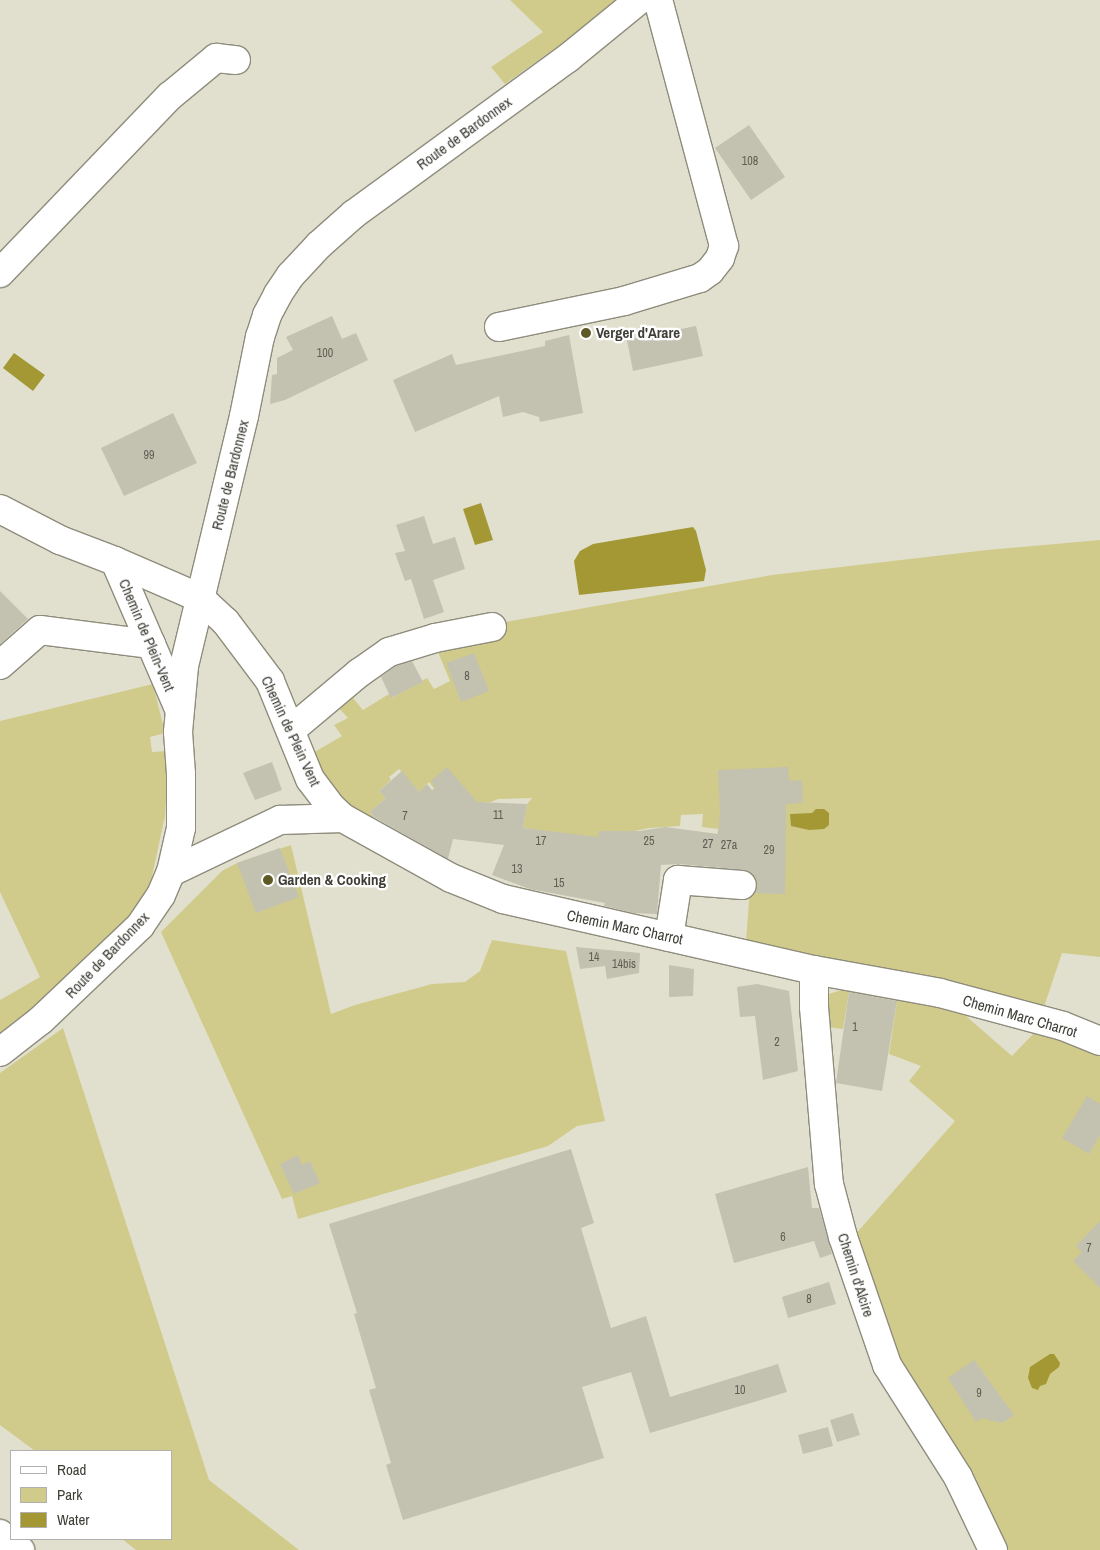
<!DOCTYPE html>
<html>
<head>
<meta charset="utf-8">
<style>
	body { margin:0 }
	#map { position:relative; width:1100px; height:1550px; overflow:hidden; background:#e1e0ce; font-family:"Archivo Narrow",sans-serif }
	div>[style] { position:absolute }
	.green>* { inset:0; background:#d1cb8b }
	.water>* { inset:0; background:#a39834 }
	.building>* { inset:0; background:#c3c1b0 }
	.roads { filter:drop-shadow(1px 0 #8e8c7c) drop-shadow(-1px 0 #8e8c7c) drop-shadow(0 1px #8e8c7c) drop-shadow(0 -1px #8e8c7c) }
	.minor>* { height:28px; margin:-14px; padding:0 14px; transform-origin:14px; border-radius:14px; background:#fff }
	.highway>* { height:28px; margin:-14px; padding:0 14px; transform-origin:14px; border-radius:14px; background:#fff }
	.dots>* { width:14px; height:14px; translate:-50% -50%; box-sizing:border-box; border:2px solid #fff; border-radius:50% }
	span { translate:-50% -50%; white-space:nowrap; text-align:center; line-height:1.15; -webkit-text-stroke:4.5px #fff; paint-order:stroke }
	.number-label { font-size:12px; color:#5f5e54 }
	.number-label span { -webkit-text-stroke-width:0 }
	.street-label { font-size:15px; color:#3e3d36 }
	.poi-label { font-size:15px; color:#3e3d36; font-weight:700 }
	.left { translate:0 -50%; text-align:left }
	.legend { position:absolute; left:10px; top:1450px; width:162px; height:90px; box-sizing:border-box; background:#fff; border:1px solid #b2b1af; margin:0; padding:6px 9px; list-style:none; font-size:15px; color:#3e3d36 }
	.legend li { display:flex; align-items:center; gap:10px; height:25px }
	.legend b { width:25px; border:1px solid #b2b1af }
</style>
</head>
<body>
<div id="map">
	<div class="green">
		<i style="clip-path:polygon(510px 0,615px 0,568px 39px,505px 84px,491px 67px,543px 32px)"></i>
		<i style="clip-path:polygon(1100px 540px,1100px 957px,1062px 953px,1044px 1007px,746px 942px,752px 858px,715px 855px,718px 829px,702px 827px,703px 814px,681px 815px,680px 826px,649px 828px,598px 839px,523px 828px,527px 804px,532px 798px,498px 799px,491px 802px,446px 805px,429px 782px,419px 792px,399px 769px,389px 777px,391px 780px,379px 791px,386px 798px,370px 812px,378px 823px,349px 807px,321px 770px,313px 753px,342px 736px,334px 725px,348px 718px,334px 703px,348px 692px,363px 710px,389px 694px,392px 698px,427px 678px,434px 689px,450px 681px,435px 645px,500px 623px,772px 575px,987px 550px)"></i>
		<i style="clip-path:polygon(153px 684px,165px 733px,150px 737px,152px 752px,167px 751px,167px 783px,165px 816px,151px 881px,140px 904px,119px 928px,48px 997px,0 1036px,0 1000px,40px 977px,0 892px,0 721px)"></i>
		<i style="clip-path:polygon(291px 845px,331px 1014px,355px 1005px,432px 984px,465px 982px,480px 971px,492px 940px,566px 951px,605px 1121px,577px 1126px,548px 1146px,298px 1219px,292px 1196px,282px 1199px,161px 932px,222px 871px,237px 863px)"></i>
		<i style="clip-path:polygon(854px 986px,972px 1011px,967px 1017px,1012px 1056px,1037px 1030px,1100px 1052px,1100px 1550px,1004px 1550px,994px 1532px,992px 1512px,894px 1350px,853px 1237px,955px 1121px,909px 1081px,921px 1066px,889px 1054px,897px 1001px,849px 992px,843px 1029px,827px 1027px,829px 994px)"></i>
		<i style="clip-path:polygon(63px 1028px,209px 1480px,299px 1550px,136px 1550px,122px 1539px,171px 1539px,171px 1451px,35px 1451px,0 1425px,0 1073px)"></i>
	</div>
	<div class="water">
		<i style="clip-path:polygon(14px 353px,45px 375px,33px 391px,3px 368px)"></i>
		<i style="clip-path:polygon(481px 503px,493px 540px,475px 545px,463px 509px)"></i>
		<i style="clip-path:polygon(693px 527px,696px 531px,706px 570px,704px 581px,579px 595px,574px 561px,580px 551px,593px 544px)"></i>
		<i style="clip-path:polygon(816px 809px,824px 809px,829px 813px,829px 825px,824px 829px,809px 830px,791px 826px,790px 814px,812px 813px)"></i>
		<i style="clip-path:polygon(1050px 1354px,1054px 1354px,1060px 1363px,1059px 1367px,1050px 1374px,1046px 1384px,1040px 1386px,1038px 1390px,1032px 1388px,1028px 1378px,1030px 1367px)"></i>
	</div>
	<div class="building">
		<i style="clip-path:polygon(749px 125px,785px 177px,751px 200px,715px 148px)"></i>
		<i style="clip-path:polygon(332px 316px,342px 339px,356px 333px,368px 360px,285px 400px,270px 404px,272px 375px,277px 374px,277px 358px,293px 350px,286px 337px)"></i>
		<i style="clip-path:polygon(696px 326px,703px 356px,633px 371px,627px 340px)"></i>
		<i style="clip-path:polygon(569px 335px,583px 413px,540px 422px,539px 417px,523px 412px,503px 417px,499px 396px,415px 432px,393px 380px,452px 354px,456px 365px,545px 346px,545px 341px)"></i>
		<i style="clip-path:polygon(173px 413px,197px 463px,124px 496px,101px 448px)"></i>
		<i style="clip-path:polygon(424px 516px,433px 544px,455px 537px,465px 569px,433px 580px,444px 612px,424px 619px,411px 579px,405px 581px,395px 553px,405px 551px,396px 525px)"></i>
		<i style="clip-path:polygon(0 591px,28px 619px,0 644px)"></i>
		<i style="clip-path:polygon(474px 653px,489px 691px,461px 702px,446px 663px)"></i>
		<i style="clip-path:polygon(412px 661px,423px 682px,391px 698px,381px 677px,396px 666px)"></i>
		<i style="clip-path:polygon(272px 762px,282px 790px,255px 800px,243px 773px)"></i>
		<i style="clip-path:polygon(447px 767px,477px 802px,527px 804px,523px 828px,598px 837px,599px 831px,640px 831px,665px 827px,718px 834px,720px 812px,718px 770px,788px 767px,789px 781px,802px 780px,803px 803px,786px 804px,785px 894px,755px 893px,758px 886px,756px 878px,750px 872px,744px 870px,679px 864px,661px 865px,657px 914px,634px 913px,604px 906px,605px 903px,530px 889px,492px 875px,504px 845px,453px 839px,448px 859px,374px 817px,370px 812px,386px 798px,379px 791px,402px 771px,419px 792px,427px 784px,432px 790px,435px 788px,431px 781px)"></i>
		<i style="clip-path:polygon(280px 848px,299px 897px,256px 913px,237px 863px)"></i>
		<i style="clip-path:polygon(576px 947px,640px 953px,639px 973px,607px 979px,605px 966px,580px 969px)"></i>
		<i style="clip-path:polygon(669px 965px,694px 969px,693px 996px,669px 997px)"></i>
		<i style="clip-path:polygon(757px 984px,789px 991px,798px 1071px,763px 1080px,755px 1016px,740px 1017px,737px 987px)"></i>
		<i style="clip-path:polygon(849px 992px,897px 1001px,882px 1091px,836px 1083px)"></i>
		<i style="clip-path:polygon(1087px 1096px,1100px 1104px,1100px 1135px,1089px 1154px,1062px 1138px)"></i>
		<i style="clip-path:polygon(571px 1149px,594px 1223px,581px 1228px,611px 1328px,646px 1316px,670px 1397px,778px 1364px,787px 1392px,650px 1433px,631px 1372px,582px 1387px,604px 1458px,403px 1520px,386px 1465px,391px 1463px,369px 1390px,376px 1388px,354px 1314px,357px 1313px,329px 1224px)"></i>
		<i style="clip-path:polygon(298px 1155px,302px 1165px,310px 1161px,320px 1183px,294px 1194px,280px 1164px)"></i>
		<i style="clip-path:polygon(808px 1167px,812px 1208px,819px 1208px,832px 1254px,820px 1258px,814px 1241px,734px 1263px,715px 1194px)"></i>
		<i style="clip-path:polygon(1100px 1221px,1100px 1288px,1073px 1261px,1082px 1252px,1076px 1246px)"></i>
		<i style="clip-path:polygon(829px 1282px,836px 1304px,788px 1318px,782px 1297px)"></i>
		<i style="clip-path:polygon(974px 1360px,1014px 1415px,1002px 1423px,982px 1418px,976px 1422px,948px 1378px)"></i>
		<i style="clip-path:polygon(853px 1413px,860px 1435px,837px 1442px,830px 1420px)"></i>
		<i style="clip-path:polygon(828px 1427px,833px 1446px,803px 1454px,798px 1435px)"></i>
	</div>
	<div class="roads">
		<div class="minor">
			<i style="left:0;top:273px;width:245px;rotate:-46.2deg"></i>
			<i style="left:170px;top:96px;width:60px;rotate:-39.6deg"></i>
			<i style="left:216px;top:58px;width:20px;rotate:6deg"></i>
			<i style="left:499px;top:327px;width:128px;rotate:-11.7deg"></i>
			<i style="left:624px;top:301px;width:79px;rotate:-16.8deg"></i>
			<i style="left:700px;top:278px;width:12px;rotate:-35deg"></i>
			<i style="left:710px;top:271px;width:16px;rotate:-52deg"></i>
			<i style="left:720px;top:258px;width:13px;rotate:-72deg"></i>
			<i style="left:724px;top:246px;width:255px;rotate:-105deg"></i>
			<i style="left:0;top:509px;width:68px;rotate:27.3deg"></i>
			<i style="left:60px;top:540px;width:59px;rotate:20.9deg"></i>
			<i style="left:115px;top:561px;width:93px;rotate:23.5deg"></i>
			<i style="left:200px;top:598px;width:34px;rotate:43deg"></i>
			<i style="left:225px;top:621px;width:75px;rotate:53.1deg"></i>
			<i style="left:270px;top:681px;width:106px;rotate:67.8deg"></i>
			<i style="left:310px;top:779px;width:34px;rotate:53deg"></i>
			<i style="left:330px;top:806px;width:18px;rotate:43deg"></i>
			<i style="left:115px;top:561px;width:161px;rotate:66.6deg"></i>
			<i style="left:0;top:665px;width:53px;rotate:-41.2deg"></i>
			<i style="left:40px;top:630px;width:112px;rotate:7.2deg"></i>
			<i style="left:291px;top:730px;width:89px;rotate:-40deg"></i>
			<i style="left:359px;top:673px;width:37px;rotate:-35deg"></i>
			<i style="left:389px;top:652px;width:48px;rotate:-16.9deg"></i>
			<i style="left:435px;top:638px;width:58px;rotate:-10.9deg"></i>
			<i style="left:171px;top:872px;width:121px;rotate:-25.5deg"></i>
			<i style="left:280px;top:820px;width:63px;rotate:-1.8deg"></i>
			<i style="left:343px;top:818px;width:124px;rotate:29.1deg"></i>
			<i style="left:451px;top:878px;width:56px;rotate:22deg"></i>
			<i style="left:503px;top:899px;width:319px;rotate:12.9deg"></i>
			<i style="left:814px;top:970px;width:128px;rotate:10.3deg"></i>
			<i style="left:940px;top:993px;width:127px;rotate:15deg"></i>
			<i style="left:1063px;top:1026px;width:40px;rotate:22deg"></i>
			<i style="left:669px;top:937px;width:58px;rotate:-81deg"></i>
			<i style="left:678px;top:880px;width:64px;rotate:4.5deg"></i>
			<i style="left:814px;top:970px;width:37px;rotate:90deg"></i>
			<i style="left:814px;top:1007px;width:178px;rotate:85.2deg"></i>
			<i style="left:829px;top:1184px;width:55px;rotate:75.2deg"></i>
			<i style="left:843px;top:1237px;width:135px;rotate:71deg"></i>
			<i style="left:887px;top:1365px;width:133px;rotate:57.6deg"></i>
			<i style="left:958px;top:1477px;width:81px;rotate:64.4deg"></i>
			<i style="left:0;top:1052px;width:52px;rotate:-38deg"></i>
			<i style="left:41px;top:1020px;width:137px;rotate:-43.5deg"></i>
			<i style="left:140px;top:926px;width:37px;rotate:-56deg"></i>
			<i style="left:161px;top:895px;width:25px;rotate:-67deg"></i>
			<i style="left:171px;top:872px;width:45px;rotate:-77.2deg"></i>
			<i style="left:181px;top:828px;width:54px;rotate:-90deg"></i>
			<i style="left:181px;top:774px;width:42px;rotate:-94.1deg"></i>
			<i style="left:178px;top:732px;width:66px;rotate:-84.8deg"></i>
			<i style="left:184px;top:666px;width:257px;rotate:-76.5deg"></i>
			<i style="left:244px;top:416px;width:81px;rotate:-78.6deg"></i>
			<i style="left:260px;top:337px;width:23px;rotate:-72deg"></i>
			<i style="left:267px;top:315px;width:24px;rotate:-62deg"></i>
			<i style="left:278px;top:294px;width:23px;rotate:-56deg"></i>
			<i style="left:291px;top:275px;width:41px;rotate:-47deg"></i>
			<i style="left:319px;top:245px;width:47px;rotate:-41.5deg"></i>
			<i style="left:354px;top:214px;width:265px;rotate:-36.1deg"></i>
			<i style="left:568px;top:58px;width:92px;rotate:-39.2deg"></i>
		</div>
		<div class="highway">
			<i style="left:0;top:1534px;width:26px;rotate:39deg"></i>
		</div>
	</div>
	<div class="dots">
		<i style="left:586px;top:333px;background:#5f5926"></i>
		<i style="left:268px;top:880px;background:#5f5926"></i>
	</div>
	<div class="number-label">
		<span style="left:750px;top:162px">108</span>
		<span style="left:325px;top:354px">100</span>
		<span style="left:149px;top:456px">99</span>
		<span style="left:467px;top:677px">8</span>
		<span style="left:498px;top:816px">11</span>
		<span style="left:405px;top:817px">7</span>
		<span style="left:541px;top:842px">17</span>
		<span style="left:649px;top:842px">25</span>
		<span style="left:708px;top:845px">27</span>
		<span style="left:729px;top:846px">27a</span>
		<span style="left:769px;top:851px">29</span>
		<span style="left:517px;top:870px">13</span>
		<span style="left:559px;top:884px">15</span>
		<span style="left:594px;top:958px">14</span>
		<span style="left:624px;top:965px">14bis</span>
		<span style="left:855px;top:1028px">1</span>
		<span style="left:777px;top:1043px">2</span>
		<span style="left:783px;top:1238px">6</span>
		<span style="left:1089px;top:1249px">7</span>
		<span style="left:809px;top:1300px">8</span>
		<span style="left:740px;top:1391px">10</span>
		<span style="left:979px;top:1394px">9</span>
	</div>
	<div class="street-label">
		<span style="left:464px;top:133px;rotate:-36deg">Route de Bardonnex</span>
		<span style="left:230px;top:475px;rotate:-76deg">Route de Bardonnex</span>
		<span style="left:147px;top:635px;rotate:67deg">Chemin de Plein-Vent</span>
		<span style="left:291px;top:731px;rotate:65deg">Chemin de Plein Vent</span>
		<span style="left:625px;top:927px;rotate:12deg">Chemin Marc Charrot</span>
		<span style="left:107px;top:955px;rotate:-46deg">Route de Bardonnex</span>
		<span style="left:1020px;top:1016px;rotate:16deg">Chemin Marc Charrot</span>
		<span style="left:856px;top:1275px;rotate:72deg">Chemin d'Alcire</span>
	</div>
	<div class="poi-label">
		<span class="left" style="left:596px;top:333px">Verger d'Arare</span>
		<span class="left" style="left:278px;top:880px">Garden &amp; Cooking</span>
	</div>
	<ul class="legend">
	<li><b style="height:6px;background:#fff"></b>Road</li>
	<li><b style="height:14px;background:#d1cb8b"></b>Park</li>
	<li><b style="height:14px;background:#a39834"></b>Water</li>
	</ul>
</div>
</body>
</html>
